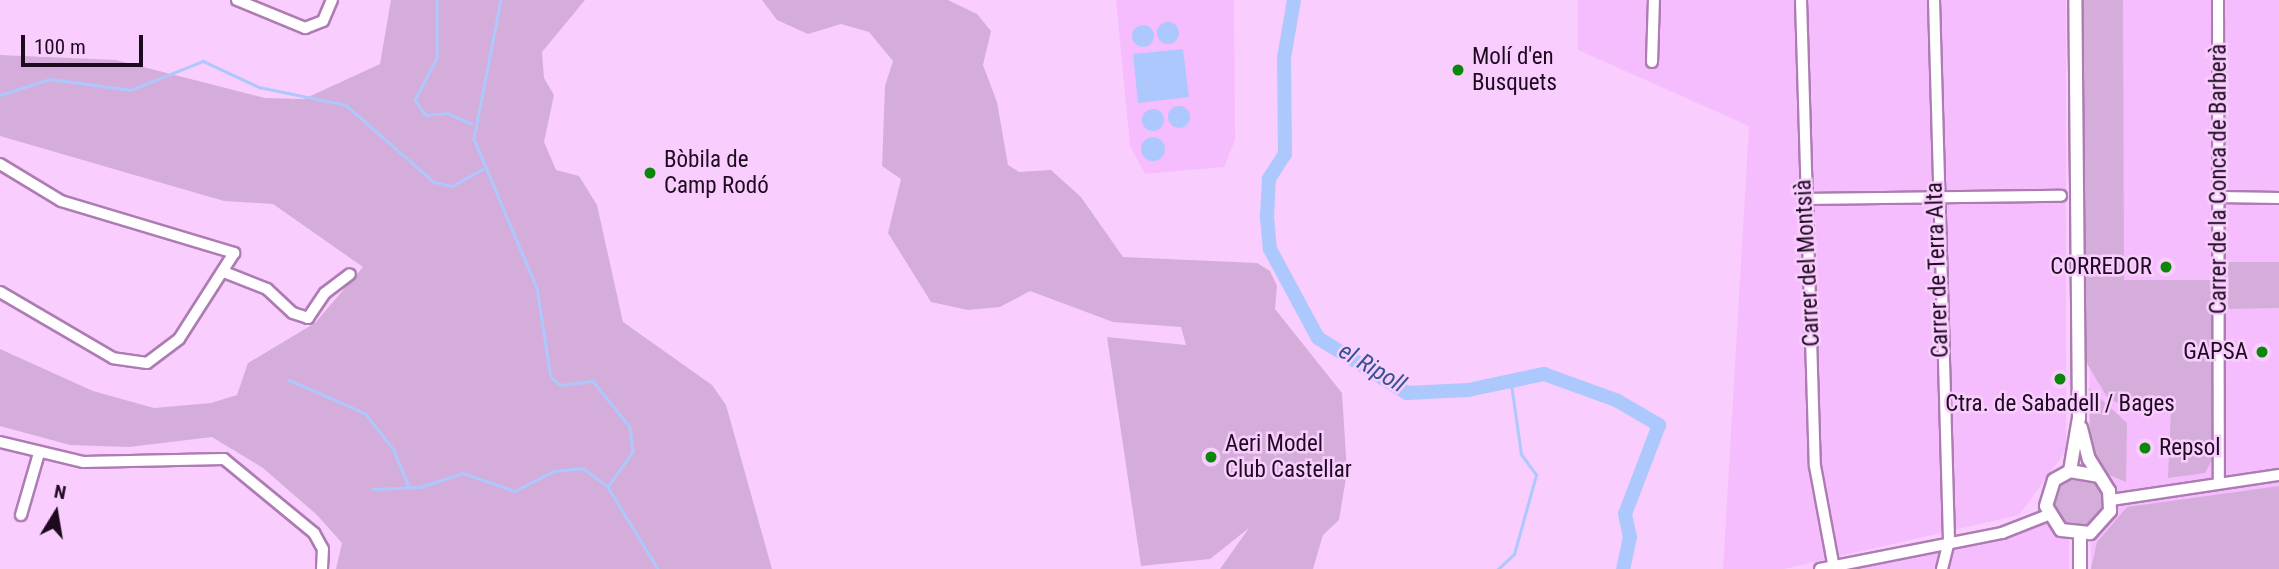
<!DOCTYPE html>
<html>
<head>
<meta charset="utf-8">
<style>
	body { margin:0 }
	#map { position:relative; width:2279px; height:569px; overflow:hidden; background:#f9cefe; font-family:"Roboto Condensed",sans-serif }
	div>[style] { position:absolute }
	.built>* { inset:0; background:#f6bdfe }
	.green>* { inset:0; background:#d5addb }
	.round { border-radius:50% }
	.water>* { inset:0; background:#acc8fd }
	.stream>* { height:2.5px; margin:-1.25px; padding:0 1.25px; transform-origin:1.25px; border-radius:1.25px; background:#acc8fd }
	.river>* { height:14px; margin:-7px; padding:0 7px; transform-origin:7px; border-radius:7px; background:#acc8fd }
	.roads { filter:drop-shadow(2px 0 #ad7cb3) drop-shadow(-2px 0 #ad7cb3) drop-shadow(0 2px #ad7cb3) drop-shadow(0 -2px #ad7cb3) }
	.minor>* { height:10px; margin:-5px; padding:0 5px; transform-origin:5px; border-radius:5px; background:#fff }
	.tertiary>* { height:12px; margin:-6px; padding:0 6px; transform-origin:6px; border-radius:6px; background:#fff }
	.dots>* { width:19px; height:19px; translate:-50% -50%; box-sizing:border-box; border:4px solid #f9cefe; border-radius:50% }
	span { translate:-50% -50%; white-space:nowrap; text-align:center; line-height:1.15; -webkit-text-stroke:5px #f9cefe; paint-order:stroke }
	.poi-label { font-size:23px; color:#1d0a1f }
	.left { translate:0 -50%; text-align:left }
	.right { translate:-100% -50%; text-align:right }
	.street-label { font-size:23px; color:#1d0a1f }
	.water-label { font-size:24px; color:#335393; font-style:italic }
	.north { position:absolute; left:21px; top:478px; width:70px; height:70px; -webkit-text-stroke:5px #f9cefe; paint-order:stroke; rotate:11deg; font-size:19px; font-weight:700; line-height:28px; text-align:center; color:#1d0a1f }
	.north::after { content:''; display:block; margin:auto; width:24px; height:32px; background:#1d0a1f; clip-path:polygon(50% 0,100% 100%,50% 72%,0 100%) }
	.scale { position:absolute; left:21px; top:35px; width:122px; height:32px; box-sizing:border-box; border:4px solid #1d0a1f; border-top:0; padding-left:9px; font-size:21px; line-height:24px; white-space:nowrap; color:#1d0a1f; -webkit-text-stroke:5px #f9cefe; paint-order:stroke }
</style>
</head>
<body>
<div id="map">
	<div class="built">
		<i style="clip-path:polygon(1116px 0,1234px 0,1235px 140px,1224px 167px,1145px 174px,1130px 146px)"></i>
		<i style="clip-path:polygon(1578px 0,2066px 0,2066px 451px,2019px 515px,1784px 569px,1723px 569px,1749px 126px,1578px 50px)"></i>
		<i style="clip-path:polygon(2088px 0,2279px 0,2279px 569px,2091px 569px)"></i>
		<i style="clip-path:polygon(2041px 514px,2069px 537px,2069px 569px,1820px 569px,1975px 538px)"></i>
	</div>
	<div class="green">
		<i style="clip-path:polygon(391px 0,585px 0,542px 52px,544px 78px,554px 95px,544px 142px,556px 170px,579px 176px,597px 205px,623px 322px,712px 385px,726px 405px,772px 569px,336px 569px,342px 543px,317px 515px,263px 468px,212px 437px,129px 447px,70px 445px,0 426px,0 349px,93px 391px,154px 408px,211px 403px,237px 395px,248px 363px,315px 323px,363px 267px,273px 204px,224px 201px,0 136px,0 55px,116px 60px,265px 98px,304px 99px,380px 64px)"></i>
		<i style="clip-path:polygon(762px 0,948px 0,977px 14px,991px 31px,983px 65px,997px 102px,1008px 165px,1019px 172px,1051px 170px,1081px 197px,1123px 257px,1257px 263px,1270px 271px,1277px 286px,1275px 309px,1342px 393px,1347px 472px,1339px 520px,1323px 535px,1313px 569px,1220px 569px,1249px 528px,1210px 559px,1141px 566px,1107px 337px,1186px 345px,1181px 327px,1113px 322px,1030px 291px,1000px 307px,968px 310px,931px 302px,888px 233px,901px 179px,882px 166px,885px 86px,893px 61px,869px 32px,841px 24px,808px 34px,777px 20px)"></i>
		<i style="clip-path:polygon(2081px 0,2123px 0,2124px 280px,2211px 280px,2212px 460px,2205px 473px,2168px 478px,2171px 408px,2126px 408px,2107px 397px,2083px 357px)"></i>
		<i style="clip-path:polygon(2228px 262px,2279px 262px,2279px 308px,2228px 309px)"></i>
		<i style="clip-path:polygon(2089px 388px,2127px 423px,2126px 482px,2107px 474px,2090px 447px)"></i>
		<i class="round" style="left:2055px;top:478px;width:48px;height:48px"></i>
		<i style="clip-path:polygon(2279px 486px,2279px 569px,2091px 569px,2097px 542px,2127px 507px)"></i>
	</div>
	<div class="water">
		<i class="round" style="left:1157px;top:22px;width:22px;height:22px"></i>
		<i class="round" style="left:1132px;top:25px;width:22px;height:22px"></i>
		<i style="clip-path:polygon(1183px 49px,1189px 97px,1138px 103px,1133px 54px)"></i>
		<i class="round" style="left:1168px;top:106px;width:22px;height:22px"></i>
		<i class="round" style="left:1142px;top:109px;width:22px;height:22px"></i>
		<i class="round" style="left:1141px;top:137px;width:24px;height:24px"></i>
	</div>
	<div class="stream">
		<i style="left:437px;top:0;width:58px;rotate:90deg"></i>
		<i style="left:437px;top:58px;width:47px;rotate:117.6deg"></i>
		<i style="left:415px;top:100px;width:19px;rotate:54deg"></i>
		<i style="left:426px;top:115px;width:21px;rotate:-5deg"></i>
		<i style="left:447px;top:113px;width:27px;rotate:24deg"></i>
		<i style="left:501px;top:0;width:142px;rotate:101deg"></i>
		<i style="left:474px;top:139px;width:162px;rotate:67.1deg"></i>
		<i style="left:537px;top:288px;width:90px;rotate:81.1deg"></i>
		<i style="left:551px;top:377px;width:12px;rotate:42deg"></i>
		<i style="left:560px;top:385px;width:33px;rotate:-7deg"></i>
		<i style="left:593px;top:381px;width:59px;rotate:51.2deg"></i>
		<i style="left:630px;top:427px;width:25px;rotate:83deg"></i>
		<i style="left:633px;top:452px;width:43px;rotate:125.5deg"></i>
		<i style="left:0;top:95px;width:52px;rotate:-17.7deg"></i>
		<i style="left:50px;top:79px;width:82px;rotate:7.7deg"></i>
		<i style="left:131px;top:90px;width:78px;rotate:-21.9deg"></i>
		<i style="left:203px;top:61px;width:62px;rotate:24.9deg"></i>
		<i style="left:259px;top:87px;width:89px;rotate:11.7deg"></i>
		<i style="left:346px;top:105px;width:117px;rotate:41.2deg"></i>
		<i style="left:434px;top:182px;width:18px;rotate:13deg"></i>
		<i style="left:452px;top:186px;width:35px;rotate:-29deg"></i>
		<i style="left:289px;top:380px;width:83px;rotate:23.5deg"></i>
		<i style="left:365px;top:413px;width:47px;rotate:51.9deg"></i>
		<i style="left:394px;top:450px;width:40px;rotate:68deg"></i>
		<i style="left:373px;top:489px;width:47px;rotate:-2.4deg"></i>
		<i style="left:420px;top:487px;width:45px;rotate:-18deg"></i>
		<i style="left:463px;top:473px;width:55px;rotate:19.1deg"></i>
		<i style="left:515px;top:491px;width:44px;rotate:-27.1deg"></i>
		<i style="left:554px;top:471px;width:29px;rotate:-6deg"></i>
		<i style="left:583px;top:468px;width:31px;rotate:37deg"></i>
		<i style="left:608px;top:487px;width:96px;rotate:58.6deg"></i>
		<i style="left:1498px;top:569px;width:22px;rotate:-43deg"></i>
		<i style="left:1514px;top:554px;width:82px;rotate:-74.4deg"></i>
		<i style="left:1536px;top:475px;width:26px;rotate:-126deg"></i>
		<i style="left:1521px;top:454px;width:77px;rotate:-98.2deg"></i>
	</div>
	<div class="river">
		<i style="left:1294px;top:0;width:59px;rotate:99.8deg"></i>
		<i style="left:1284px;top:58px;width:96px;rotate:89.4deg"></i>
		<i style="left:1285px;top:154px;width:30px;rotate:123deg"></i>
		<i style="left:1269px;top:179px;width:38px;rotate:93deg"></i>
		<i style="left:1267px;top:217px;width:32px;rotate:85deg"></i>
		<i style="left:1270px;top:249px;width:101px;rotate:61.7deg"></i>
		<i style="left:1318px;top:338px;width:105px;rotate:31.7deg"></i>
		<i style="left:1407px;top:393px;width:61px;rotate:-2.8deg"></i>
		<i style="left:1468px;top:390px;width:78px;rotate:-11.9deg"></i>
		<i style="left:1544px;top:374px;width:77px;rotate:19.9deg"></i>
		<i style="left:1616px;top:400px;width:50px;rotate:30.2deg"></i>
		<i style="left:1659px;top:425px;width:95px;rotate:110.9deg"></i>
		<i style="left:1625px;top:514px;width:24px;rotate:78deg"></i>
		<i style="left:1630px;top:537px;width:33px;rotate:102deg"></i>
	</div>
	<div class="roads">
		<div class="minor">
			<i style="left:237px;top:0;width:74px;rotate:22.4deg"></i>
			<i style="left:305px;top:28px;width:19px;rotate:-21deg"></i>
			<i style="left:323px;top:21px;width:23px;rotate:-67deg"></i>
			<i style="left:1801px;top:0;width:466px;rotate:88.3deg"></i>
			<i style="left:1815px;top:466px;width:105px;rotate:79.5deg"></i>
			<i style="left:1934px;top:0;width:541px;rotate:88.41deg"></i>
			<i style="left:1949px;top:541px;width:29px;rotate:104deg"></i>
			<i style="left:2218px;top:0;width:483px;rotate:89.9deg"></i>
			<i style="left:1652px;top:62px;width:62px;rotate:-88.2deg"></i>
			<i style="left:0;top:164px;width:71px;rotate:31.2deg"></i>
			<i style="left:61px;top:201px;width:181px;rotate:16.7deg"></i>
			<i style="left:234px;top:253px;width:102px;rotate:122.6deg"></i>
			<i style="left:179px;top:339px;width:40px;rotate:143deg"></i>
			<i style="left:147px;top:363px;width:34px;rotate:-172deg"></i>
			<i style="left:113px;top:358px;width:131px;rotate:-149.7deg"></i>
			<i style="left:2219px;top:197px;width:60px;rotate:1deg"></i>
			<i style="left:1804px;top:199px;width:257px;rotate:-0.7deg"></i>
			<i style="left:224px;top:272px;width:46px;rotate:21.6deg"></i>
			<i style="left:267px;top:289px;width:35px;rotate:43deg"></i>
			<i style="left:293px;top:313px;width:16px;rotate:18deg"></i>
			<i style="left:308px;top:318px;width:30px;rotate:-56deg"></i>
			<i style="left:325px;top:293px;width:31px;rotate:-37deg"></i>
			<i style="left:0;top:442px;width:85px;rotate:13.5deg"></i>
			<i style="left:83px;top:462px;width:141px;rotate:-1.2deg"></i>
			<i style="left:224px;top:459px;width:117px;rotate:39.4deg"></i>
			<i style="left:314px;top:533px;width:18px;rotate:61deg"></i>
			<i style="left:323px;top:549px;width:20px;rotate:93deg"></i>
			<i style="left:2111px;top:500px;width:170px;rotate:-8.5deg"></i>
			<i style="left:21px;top:515px;width:65px;rotate:-73.8deg"></i>
			<i style="left:1820px;top:569px;width:186px;rotate:-11.2deg"></i>
			<i style="left:2002px;top:533px;width:49px;rotate:-21.4deg"></i>
		</div>
		<div class="tertiary">
			<i style="left:2081px;top:428px;width:32px;rotate:76deg"></i>
			<i style="left:2089px;top:459px;width:38px;rotate:58deg"></i>
			<i style="left:2109px;top:491px;width:20px;rotate:87deg"></i>
			<i style="left:2110px;top:511px;width:30px;rotate:132deg"></i>
			<i style="left:2090px;top:533px;width:29px;rotate:-174deg"></i>
			<i style="left:2061px;top:530px;width:28px;rotate:-122deg"></i>
			<i style="left:2046px;top:506px;width:27px;rotate:-73deg"></i>
			<i style="left:2054px;top:480px;width:18px;rotate:-29deg"></i>
			<i style="left:2070px;top:471px;width:27px;rotate:10deg"></i>
			<i style="left:2070px;top:471px;width:54px;rotate:-80.4deg"></i>
			<i style="left:2079px;top:418px;width:418px;rotate:-90.5deg"></i>
			<i style="left:2080px;top:535px;width:34px;rotate:90deg"></i>
		</div>
	</div>
	<div class="dots">
		<i style="left:1458px;top:70px;background:#098709"></i>
		<i style="left:650px;top:173px;background:#098709"></i>
		<i style="left:2166px;top:267px;background:#098709"></i>
		<i style="left:2262px;top:352px;background:#098709"></i>
		<i style="left:2060px;top:379px;background:#098709"></i>
		<i style="left:2145px;top:448px;background:#098709"></i>
		<i style="left:1211px;top:457px;background:#098709"></i>
	</div>
	<div class="poi-label">
		<span class="left" style="left:1472px;top:70px">Molí d'en<br>Busquets</span>
		<span class="left" style="left:664px;top:173px">Bòbila de<br>Camp Rodó</span>
		<span class="right" style="left:2152px;top:267px">CORREDOR</span>
		<span class="right" style="left:2248px;top:352px">GAPSA</span>
		<span style="left:2060px;top:404px">Ctra. de Sabadell / Bages</span>
		<span class="left" style="left:1225px;top:457px">Aeri Model<br>Club Castellar</span>
		<span class="left" style="left:2159px;top:448px">Repsol</span>
	</div>
	<div class="street-label">
		<span style="left:2219px;top:179px;rotate:-90deg">Carrer de la Conca de Barberà</span>
		<span style="left:1808px;top:263px;rotate:-93deg">Carrer del Montsià</span>
		<span style="left:1938px;top:270px;rotate:-92deg">Carrer de Terra Alta</span>
	</div>
	<div class="water-label">
		<span style="left:1372px;top:368px;rotate:31deg">el Ripoll</span>
	</div>
	<div class="north">N</div>
	<div class="scale">100 m</div>
</div>
</body>
</html>
